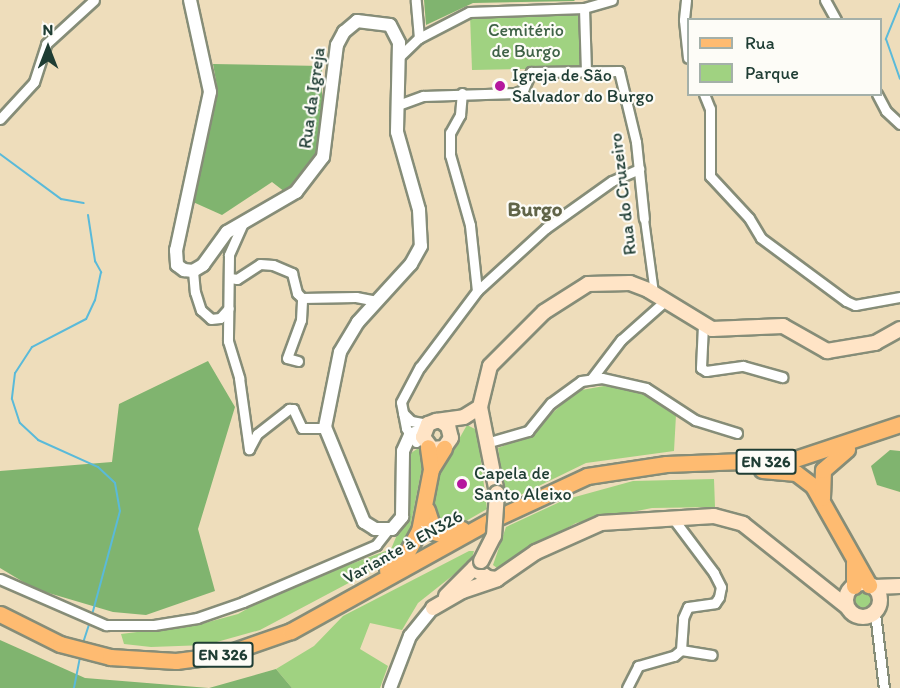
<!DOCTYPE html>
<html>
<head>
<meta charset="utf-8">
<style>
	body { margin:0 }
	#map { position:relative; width:900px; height:688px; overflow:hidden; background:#edb; font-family:Itim,sans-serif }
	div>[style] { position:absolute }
	.green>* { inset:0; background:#a0d281 }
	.round { border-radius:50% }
	.forest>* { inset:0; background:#80b46f }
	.stream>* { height:2px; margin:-1px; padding:0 1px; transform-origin:1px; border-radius:1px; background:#5abad9 }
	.roads { filter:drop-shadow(2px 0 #868d78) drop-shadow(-2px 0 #868d78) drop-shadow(0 2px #868d78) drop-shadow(0 -2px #868d78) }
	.pedestrian>* { height:7px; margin:-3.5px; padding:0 3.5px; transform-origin:3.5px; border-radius:3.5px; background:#fff }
	.minor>* { height:9px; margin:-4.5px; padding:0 4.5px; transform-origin:4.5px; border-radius:4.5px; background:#fff }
	.tertiary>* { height:12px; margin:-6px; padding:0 6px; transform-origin:6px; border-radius:6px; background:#fff }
	.secondary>* { height:14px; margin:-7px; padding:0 7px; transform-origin:7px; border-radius:7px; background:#ffe4c6 }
	.secondary>.ring { margin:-7px; padding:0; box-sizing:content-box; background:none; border:14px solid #ffe4c6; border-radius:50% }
	.primary>* { height:15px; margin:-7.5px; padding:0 7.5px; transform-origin:7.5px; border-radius:7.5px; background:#febb71 }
	.bridges { filter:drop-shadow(2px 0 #868d78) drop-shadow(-2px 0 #868d78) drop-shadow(0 2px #868d78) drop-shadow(0 -2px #868d78) }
	.secondary-bridge>* { height:14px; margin:-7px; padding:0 7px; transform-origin:7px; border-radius:7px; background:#ffe4c6 }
	.dots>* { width:16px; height:16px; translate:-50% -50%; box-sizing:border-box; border:3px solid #fdfcf7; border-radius:50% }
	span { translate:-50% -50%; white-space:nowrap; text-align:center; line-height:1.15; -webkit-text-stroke:4.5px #fdfcf7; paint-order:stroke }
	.shield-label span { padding:2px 4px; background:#fdfcf7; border:2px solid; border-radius:4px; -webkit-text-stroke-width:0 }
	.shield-label { font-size:16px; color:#1f3d34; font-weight:700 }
	.park-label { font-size:18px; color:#3f6247 }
	.poi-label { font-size:18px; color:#1f3d34 }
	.left { translate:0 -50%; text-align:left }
	.street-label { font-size:18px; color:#1f3d34 }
	.quarter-label { font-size:21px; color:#616448; font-weight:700 }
	.legend { position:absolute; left:687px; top:18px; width:195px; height:78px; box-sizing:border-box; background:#fdfcf7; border:2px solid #a4b0a9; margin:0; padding:8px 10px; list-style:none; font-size:18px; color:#1f3d34 }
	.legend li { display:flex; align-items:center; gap:12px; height:30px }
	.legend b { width:30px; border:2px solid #a4b0a9 }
	.north { position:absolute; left:18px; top:18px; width:60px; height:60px; -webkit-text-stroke:4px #fdfcf7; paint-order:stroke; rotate:0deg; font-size:16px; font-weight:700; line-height:24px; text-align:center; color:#1f3d34 }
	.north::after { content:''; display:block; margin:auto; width:21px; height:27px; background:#1f3d34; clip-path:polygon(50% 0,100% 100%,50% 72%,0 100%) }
</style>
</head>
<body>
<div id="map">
	<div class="green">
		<i style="clip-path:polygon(580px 13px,582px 68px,472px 70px,470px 15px)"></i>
		<i style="clip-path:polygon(604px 386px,637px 390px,676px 415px,674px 451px,586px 463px,506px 502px,498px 448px,528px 436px,576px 391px)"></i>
		<i style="clip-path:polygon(467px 425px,477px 430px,487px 509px,452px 529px,438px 530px,432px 514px,435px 481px)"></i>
		<i style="clip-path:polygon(420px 447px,425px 452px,409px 533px,403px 546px,377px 568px,260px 630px,206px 645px,151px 647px,124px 644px,121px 634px,201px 624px,238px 614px,278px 591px,391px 549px,405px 516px,408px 455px)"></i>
		<i style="clip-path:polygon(714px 479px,715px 507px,652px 508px,576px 523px,497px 568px,493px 565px,506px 527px,564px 500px,633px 481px)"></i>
		<i style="clip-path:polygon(469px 551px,474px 551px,471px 561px,418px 603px,402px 630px,370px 623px,360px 649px,388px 666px,380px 688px,292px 688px,276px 669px,314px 646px,343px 616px)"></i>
		<i class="round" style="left:850px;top:587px;width:26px;height:26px"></i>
	</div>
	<div class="forest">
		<i style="clip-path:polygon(424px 0,574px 0,575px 1px,473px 3px,426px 25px)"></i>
		<i style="clip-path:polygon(213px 64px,322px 66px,322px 115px,315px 156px,285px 192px,272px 182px,222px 215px,193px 202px,218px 92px)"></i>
		<i style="clip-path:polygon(208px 361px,235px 407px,198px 529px,215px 591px,146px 615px,113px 612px,35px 589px,0 568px,0 471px,112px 462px,119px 404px)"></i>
		<i style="clip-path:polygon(890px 450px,900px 451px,900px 492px,877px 485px,871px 466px)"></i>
		<i style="clip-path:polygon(0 640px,85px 678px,209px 688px,276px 669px,292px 688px,0 688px)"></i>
	</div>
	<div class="stream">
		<i style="left:900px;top:4px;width:38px;rotate:112deg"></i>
		<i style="left:886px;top:39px;width:42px;rotate:70.7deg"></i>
		<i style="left:0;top:154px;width:76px;rotate:36.4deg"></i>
		<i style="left:61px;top:199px;width:23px;rotate:10deg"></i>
		<i style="left:88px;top:215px;width:47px;rotate:81.3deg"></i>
		<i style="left:95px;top:261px;width:13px;rotate:61deg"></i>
		<i style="left:101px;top:272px;width:29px;rotate:102deg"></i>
		<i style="left:95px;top:300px;width:21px;rotate:115deg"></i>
		<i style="left:86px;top:319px;width:61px;rotate:152.6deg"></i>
		<i style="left:32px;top:347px;width:31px;rotate:123deg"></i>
		<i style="left:15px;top:373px;width:26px;rotate:97deg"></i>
		<i style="left:12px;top:399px;width:25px;rotate:72deg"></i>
		<i style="left:20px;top:423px;width:25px;rotate:43deg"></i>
		<i style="left:38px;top:440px;width:66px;rotate:24.2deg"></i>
		<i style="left:98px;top:467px;width:23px;rotate:43deg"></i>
		<i style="left:115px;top:483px;width:28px;rotate:80deg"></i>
		<i style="left:120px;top:511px;width:104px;rotate:105.1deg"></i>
		<i style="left:83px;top:643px;width:20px;rotate:-72deg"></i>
		<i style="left:74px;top:688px;width:32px;rotate:-79deg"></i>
	</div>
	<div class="roads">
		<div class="pedestrian">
			<i style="left:644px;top:219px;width:75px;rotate:82.3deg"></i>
		</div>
		<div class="minor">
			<i style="left:686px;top:0;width:20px;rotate:96deg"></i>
			<i style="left:684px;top:20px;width:38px;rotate:84deg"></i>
			<i style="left:825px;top:0;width:23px;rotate:61deg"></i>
			<i style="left:584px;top:8px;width:62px;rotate:88.2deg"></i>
			<i style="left:419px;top:38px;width:56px;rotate:-27.5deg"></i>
			<i style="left:469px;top:12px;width:115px;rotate:-2deg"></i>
			<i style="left:584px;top:8px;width:29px;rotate:-16deg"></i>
			<i style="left:399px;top:57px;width:28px;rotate:-44deg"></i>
			<i style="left:419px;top:38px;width:38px;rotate:-95deg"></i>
			<i style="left:704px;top:94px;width:16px;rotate:68deg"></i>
			<i style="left:710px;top:109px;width:67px;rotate:90deg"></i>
			<i style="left:710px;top:176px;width:57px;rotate:47.1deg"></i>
			<i style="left:749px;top:218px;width:23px;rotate:59deg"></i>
			<i style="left:761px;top:238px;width:106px;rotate:36.5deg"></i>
			<i style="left:846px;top:301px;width:10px;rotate:24deg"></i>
			<i style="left:855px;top:305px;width:46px;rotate:-10.1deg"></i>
			<i style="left:877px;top:94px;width:19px;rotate:62deg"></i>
			<i style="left:886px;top:111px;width:19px;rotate:43deg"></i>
			<i style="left:398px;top:105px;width:27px;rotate:-20deg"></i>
			<i style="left:423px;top:96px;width:93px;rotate:-1.8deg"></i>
			<i style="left:516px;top:93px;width:8px;rotate:-23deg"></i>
			<i style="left:523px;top:90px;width:20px;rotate:-66deg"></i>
			<i style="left:531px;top:72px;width:88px;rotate:-0.7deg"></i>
			<i style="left:619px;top:71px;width:73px;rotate:76.5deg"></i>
			<i style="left:636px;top:142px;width:77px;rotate:84.1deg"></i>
			<i style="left:0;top:119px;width:50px;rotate:-47.4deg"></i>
			<i style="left:34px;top:82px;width:40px;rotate:-72deg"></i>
			<i style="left:46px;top:44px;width:65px;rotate:-42.5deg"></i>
			<i style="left:243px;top:223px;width:35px;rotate:114deg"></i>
			<i style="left:229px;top:255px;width:86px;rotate:90.7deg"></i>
			<i style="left:228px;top:341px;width:39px;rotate:73deg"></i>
			<i style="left:239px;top:378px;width:72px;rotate:82deg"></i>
			<i style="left:249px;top:449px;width:17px;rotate:-62deg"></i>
			<i style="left:257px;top:434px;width:41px;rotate:-38deg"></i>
			<i style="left:289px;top:409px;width:4px"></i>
			<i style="left:293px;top:409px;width:21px;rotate:65deg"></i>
			<i style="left:302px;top:428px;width:23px"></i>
			<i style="left:193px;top:271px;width:21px;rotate:85deg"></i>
			<i style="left:195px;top:292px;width:19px;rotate:72deg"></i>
			<i style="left:201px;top:310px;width:13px;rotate:42deg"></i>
			<i style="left:211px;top:319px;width:9px;rotate:-6deg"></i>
			<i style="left:220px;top:318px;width:13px;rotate:-48deg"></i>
			<i style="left:230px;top:278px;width:7px;rotate:8deg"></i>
			<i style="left:237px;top:279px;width:27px;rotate:-33deg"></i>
			<i style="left:260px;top:264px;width:13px;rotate:4deg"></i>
			<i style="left:273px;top:265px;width:21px;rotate:23deg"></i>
			<i style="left:292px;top:273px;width:21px;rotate:76deg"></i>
			<i style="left:297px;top:293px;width:7px;rotate:45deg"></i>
			<i style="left:477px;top:291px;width:93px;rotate:-42.4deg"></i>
			<i style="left:546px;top:228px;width:81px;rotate:-35.5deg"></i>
			<i style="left:612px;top:181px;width:30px;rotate:-24deg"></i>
			<i style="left:302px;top:298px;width:54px;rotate:-1.1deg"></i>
			<i style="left:356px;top:297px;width:21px;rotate:11deg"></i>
			<i style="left:703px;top:325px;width:43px;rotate:92.7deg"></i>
			<i style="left:701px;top:368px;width:6px;rotate:31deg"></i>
			<i style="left:706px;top:371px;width:37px;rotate:-8deg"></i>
			<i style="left:743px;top:366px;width:41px;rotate:15.8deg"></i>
			<i style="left:298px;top:361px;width:11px;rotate:-165deg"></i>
			<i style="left:287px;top:358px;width:40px;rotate:-69.8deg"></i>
			<i style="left:301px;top:320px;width:22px;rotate:-87deg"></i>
			<i style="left:592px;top:378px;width:48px;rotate:-52.7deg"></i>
			<i style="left:621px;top:340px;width:59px;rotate:-41.6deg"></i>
			<i style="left:403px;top:413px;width:11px;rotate:45deg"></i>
			<i style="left:411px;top:421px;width:17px;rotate:10deg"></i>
			<i style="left:416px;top:442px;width:17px;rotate:-126deg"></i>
			<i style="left:406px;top:428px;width:26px;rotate:-101deg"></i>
			<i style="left:401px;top:402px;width:40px;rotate:-62deg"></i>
			<i style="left:420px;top:367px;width:95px;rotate:-53.1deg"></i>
			<i style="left:477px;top:291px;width:66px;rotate:-96.1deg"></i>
			<i style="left:470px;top:225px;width:73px;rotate:-105.9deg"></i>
			<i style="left:450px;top:155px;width:22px;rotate:-90deg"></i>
			<i style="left:450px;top:133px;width:21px;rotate:-61deg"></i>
			<i style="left:460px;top:115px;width:22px;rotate:-85deg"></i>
			<i style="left:486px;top:443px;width:44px;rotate:-15.9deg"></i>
			<i style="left:528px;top:431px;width:36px;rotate:-51deg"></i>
			<i style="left:551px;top:403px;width:37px;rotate:-36deg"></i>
			<i style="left:581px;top:381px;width:21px;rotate:-8deg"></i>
			<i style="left:602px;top:378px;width:45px;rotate:12.8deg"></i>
			<i style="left:646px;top:388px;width:59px;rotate:33.1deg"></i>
			<i style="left:695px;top:420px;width:44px;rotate:17.2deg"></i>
			<i style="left:0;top:579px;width:116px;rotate:23.5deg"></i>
			<i style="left:106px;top:625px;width:48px"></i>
			<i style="left:154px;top:625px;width:44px;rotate:-9.2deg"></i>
			<i style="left:197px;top:618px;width:49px;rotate:-19.2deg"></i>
			<i style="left:243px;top:602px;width:145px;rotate:-23.2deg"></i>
			<i style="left:376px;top:545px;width:18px;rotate:-52deg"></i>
			<i style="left:875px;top:613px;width:76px;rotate:83.2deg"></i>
			<i style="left:681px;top:650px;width:31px;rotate:9deg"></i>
			<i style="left:627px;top:688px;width:25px;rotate:-63deg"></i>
			<i style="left:638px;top:666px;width:37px;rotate:-16deg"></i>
			<i style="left:674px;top:656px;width:9px;rotate:-41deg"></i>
			<i style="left:681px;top:650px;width:32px;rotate:-86deg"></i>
			<i style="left:683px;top:618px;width:12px;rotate:-66deg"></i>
			<i style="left:688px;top:607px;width:27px;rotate:-8deg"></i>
			<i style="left:715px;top:603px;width:7px;rotate:-56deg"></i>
			<i style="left:719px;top:597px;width:10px;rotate:-79deg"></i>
			<i style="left:721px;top:587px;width:16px;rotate:-117deg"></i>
			<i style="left:714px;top:573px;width:70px;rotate:-126.9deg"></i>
		</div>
		<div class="tertiary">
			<i style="left:190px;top:0;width:94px;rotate:77.7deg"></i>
			<i style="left:210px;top:92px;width:162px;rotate:102.1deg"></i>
			<i style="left:176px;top:250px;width:15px;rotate:86deg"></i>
			<i style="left:177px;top:265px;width:9px;rotate:36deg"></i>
			<i style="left:184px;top:270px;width:9px;rotate:6deg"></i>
			<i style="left:193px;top:271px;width:12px;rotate:-31deg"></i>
			<i style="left:203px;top:265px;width:41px;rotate:-54deg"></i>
			<i style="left:227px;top:232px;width:80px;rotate:-30.1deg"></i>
			<i style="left:296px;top:192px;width:44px;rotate:-52.4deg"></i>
			<i style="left:323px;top:157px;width:113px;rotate:-82.9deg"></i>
			<i style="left:337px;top:45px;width:15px;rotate:-62deg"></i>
			<i style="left:344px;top:32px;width:17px;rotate:-40deg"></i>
			<i style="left:357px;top:21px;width:33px;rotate:7deg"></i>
			<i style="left:390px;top:25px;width:20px;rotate:63deg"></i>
			<i style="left:399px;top:43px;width:89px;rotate:91.3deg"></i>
			<i style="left:397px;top:132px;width:81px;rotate:74.2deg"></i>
			<i style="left:419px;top:210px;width:36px;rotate:87deg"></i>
			<i style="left:421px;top:246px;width:21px;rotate:119deg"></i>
			<i style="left:411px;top:264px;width:79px;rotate:132.4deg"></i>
			<i style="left:358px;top:322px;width:35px;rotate:121deg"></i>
			<i style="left:340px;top:352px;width:76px;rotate:101.3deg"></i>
			<i style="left:325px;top:427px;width:103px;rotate:67.7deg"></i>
			<i style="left:364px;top:522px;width:13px;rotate:32deg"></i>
			<i style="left:375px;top:529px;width:17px"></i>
			<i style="left:392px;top:529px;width:16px;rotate:-50deg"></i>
			<i style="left:402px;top:517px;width:66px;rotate:-89.1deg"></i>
			<i style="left:403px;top:451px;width:17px;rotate:-66deg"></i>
			<i style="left:410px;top:435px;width:15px;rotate:-23deg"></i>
			<i style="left:390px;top:688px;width:56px;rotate:-69deg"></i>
			<i style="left:410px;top:636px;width:36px;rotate:-51deg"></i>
		</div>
		<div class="secondary">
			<i style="left:441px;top:421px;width:9px;rotate:36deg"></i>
			<i style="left:448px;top:426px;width:12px;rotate:76deg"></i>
			<i style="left:451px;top:438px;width:12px;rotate:125deg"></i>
			<i style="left:444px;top:448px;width:12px;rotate:175deg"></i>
			<i style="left:432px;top:449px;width:15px;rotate:-127deg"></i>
			<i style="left:423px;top:437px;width:14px;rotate:-69deg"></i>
			<i style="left:428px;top:424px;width:9px;rotate:-21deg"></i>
			<i style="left:436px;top:421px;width:28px;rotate:-8deg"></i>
			<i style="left:464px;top:417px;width:19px;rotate:-32deg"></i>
			<i style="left:497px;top:493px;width:88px;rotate:-101.2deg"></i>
			<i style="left:480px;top:407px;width:42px;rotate:-76.3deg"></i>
			<i style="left:490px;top:366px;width:76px;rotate:-45deg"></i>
			<i style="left:544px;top:312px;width:52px;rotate:-32.5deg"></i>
			<i style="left:588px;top:284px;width:42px;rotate:-1.4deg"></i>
			<i style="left:630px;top:283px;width:19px;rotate:21deg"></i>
			<i style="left:648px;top:290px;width:75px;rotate:31.4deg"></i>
			<i style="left:712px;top:329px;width:71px;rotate:-2.4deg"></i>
			<i style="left:783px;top:326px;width:51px;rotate:29.6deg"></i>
			<i style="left:827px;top:351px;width:49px;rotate:-9.5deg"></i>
			<i style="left:875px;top:343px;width:29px;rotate:-29deg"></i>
			<i style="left:474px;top:568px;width:17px;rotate:36deg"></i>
			<i style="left:488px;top:578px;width:9px;rotate:6deg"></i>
			<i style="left:497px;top:579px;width:47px;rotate:-34.7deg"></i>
			<i style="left:536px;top:552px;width:71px;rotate:-24deg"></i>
			<i style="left:601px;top:523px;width:113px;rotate:-3.5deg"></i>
			<i style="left:714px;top:516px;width:30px;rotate:15deg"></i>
			<i style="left:743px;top:524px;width:132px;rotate:38.5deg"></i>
			<i class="ring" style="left:846px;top:583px;width:20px;height:20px"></i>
			<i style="left:874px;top:587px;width:26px;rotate:-2deg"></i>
			<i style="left:446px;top:596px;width:47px;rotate:-45deg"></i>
			<i style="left:433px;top:608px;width:34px;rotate:-30deg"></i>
			<i style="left:463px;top:591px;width:36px;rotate:-19deg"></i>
		</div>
		<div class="primary">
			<i style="left:431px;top:469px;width:25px;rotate:-58deg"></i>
			<i style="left:762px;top:470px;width:34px;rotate:5deg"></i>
			<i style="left:796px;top:473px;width:21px;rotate:37deg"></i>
			<i style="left:813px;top:486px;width:114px;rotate:60.5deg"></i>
			<i style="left:822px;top:498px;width:28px;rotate:-88deg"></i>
			<i style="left:823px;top:470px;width:32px;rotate:-41deg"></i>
			<i style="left:427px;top:510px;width:23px;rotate:72deg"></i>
			<i style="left:434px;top:532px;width:10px;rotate:17deg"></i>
			<i style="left:444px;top:535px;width:19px;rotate:-18deg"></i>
			<i style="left:387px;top:570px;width:25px;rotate:-40deg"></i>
			<i style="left:406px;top:554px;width:26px;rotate:-61deg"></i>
			<i style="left:419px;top:531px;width:63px;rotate:-79deg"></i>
			<i style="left:431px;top:469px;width:22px;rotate:-98deg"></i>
			<i style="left:854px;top:586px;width:24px;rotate:-90deg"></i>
			<i style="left:0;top:614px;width:67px;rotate:26.6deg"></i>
			<i style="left:60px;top:644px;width:52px;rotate:14.6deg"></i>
			<i style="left:110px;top:657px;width:66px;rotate:3.5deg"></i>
			<i style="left:176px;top:661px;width:46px;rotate:-7.4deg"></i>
			<i style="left:222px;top:655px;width:73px;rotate:-19.2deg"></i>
			<i style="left:291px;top:631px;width:225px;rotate:-29deg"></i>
			<i style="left:488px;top:522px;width:109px;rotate:-24.9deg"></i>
			<i style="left:587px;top:476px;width:80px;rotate:-8.6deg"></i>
			<i style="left:666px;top:464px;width:129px;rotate:-2.2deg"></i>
			<i style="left:795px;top:459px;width:111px;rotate:-18.4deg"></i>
		</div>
	</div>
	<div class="bridges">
		<div class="secondary-bridge">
			<i style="left:481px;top:561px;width:28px;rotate:-63deg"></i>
			<i style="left:494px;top:536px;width:43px;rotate:-86deg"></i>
		</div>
	</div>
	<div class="dots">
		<i style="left:500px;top:86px;background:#b5179e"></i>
		<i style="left:462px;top:484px;background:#b5179e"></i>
	</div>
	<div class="shield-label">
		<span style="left:766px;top:462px">EN 326</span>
		<span style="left:223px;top:655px">EN 326</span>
	</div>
	<div class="park-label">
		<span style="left:526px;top:41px">Cemitério<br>de Burgo</span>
	</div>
	<div class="poi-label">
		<span class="left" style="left:512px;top:86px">Igreja de São<br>Salvador do Burgo</span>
		<span class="left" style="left:474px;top:484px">Capela de<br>Santo Aleixo</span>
	</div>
	<div class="street-label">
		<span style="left:312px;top:98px;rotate:-82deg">Rua da Igreja</span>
		<span style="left:623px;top:194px;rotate:-97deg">Rua do Cruzeiro</span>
		<span style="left:403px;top:547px;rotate:-29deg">Variante à EN326</span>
	</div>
	<div class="quarter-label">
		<span style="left:535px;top:209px">Burgo</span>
	</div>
	<ul class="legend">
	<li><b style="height:8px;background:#febb71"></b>Rua</li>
	<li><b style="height:16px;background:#a0d281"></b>Parque</li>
	</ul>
	<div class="north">N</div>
</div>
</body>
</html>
